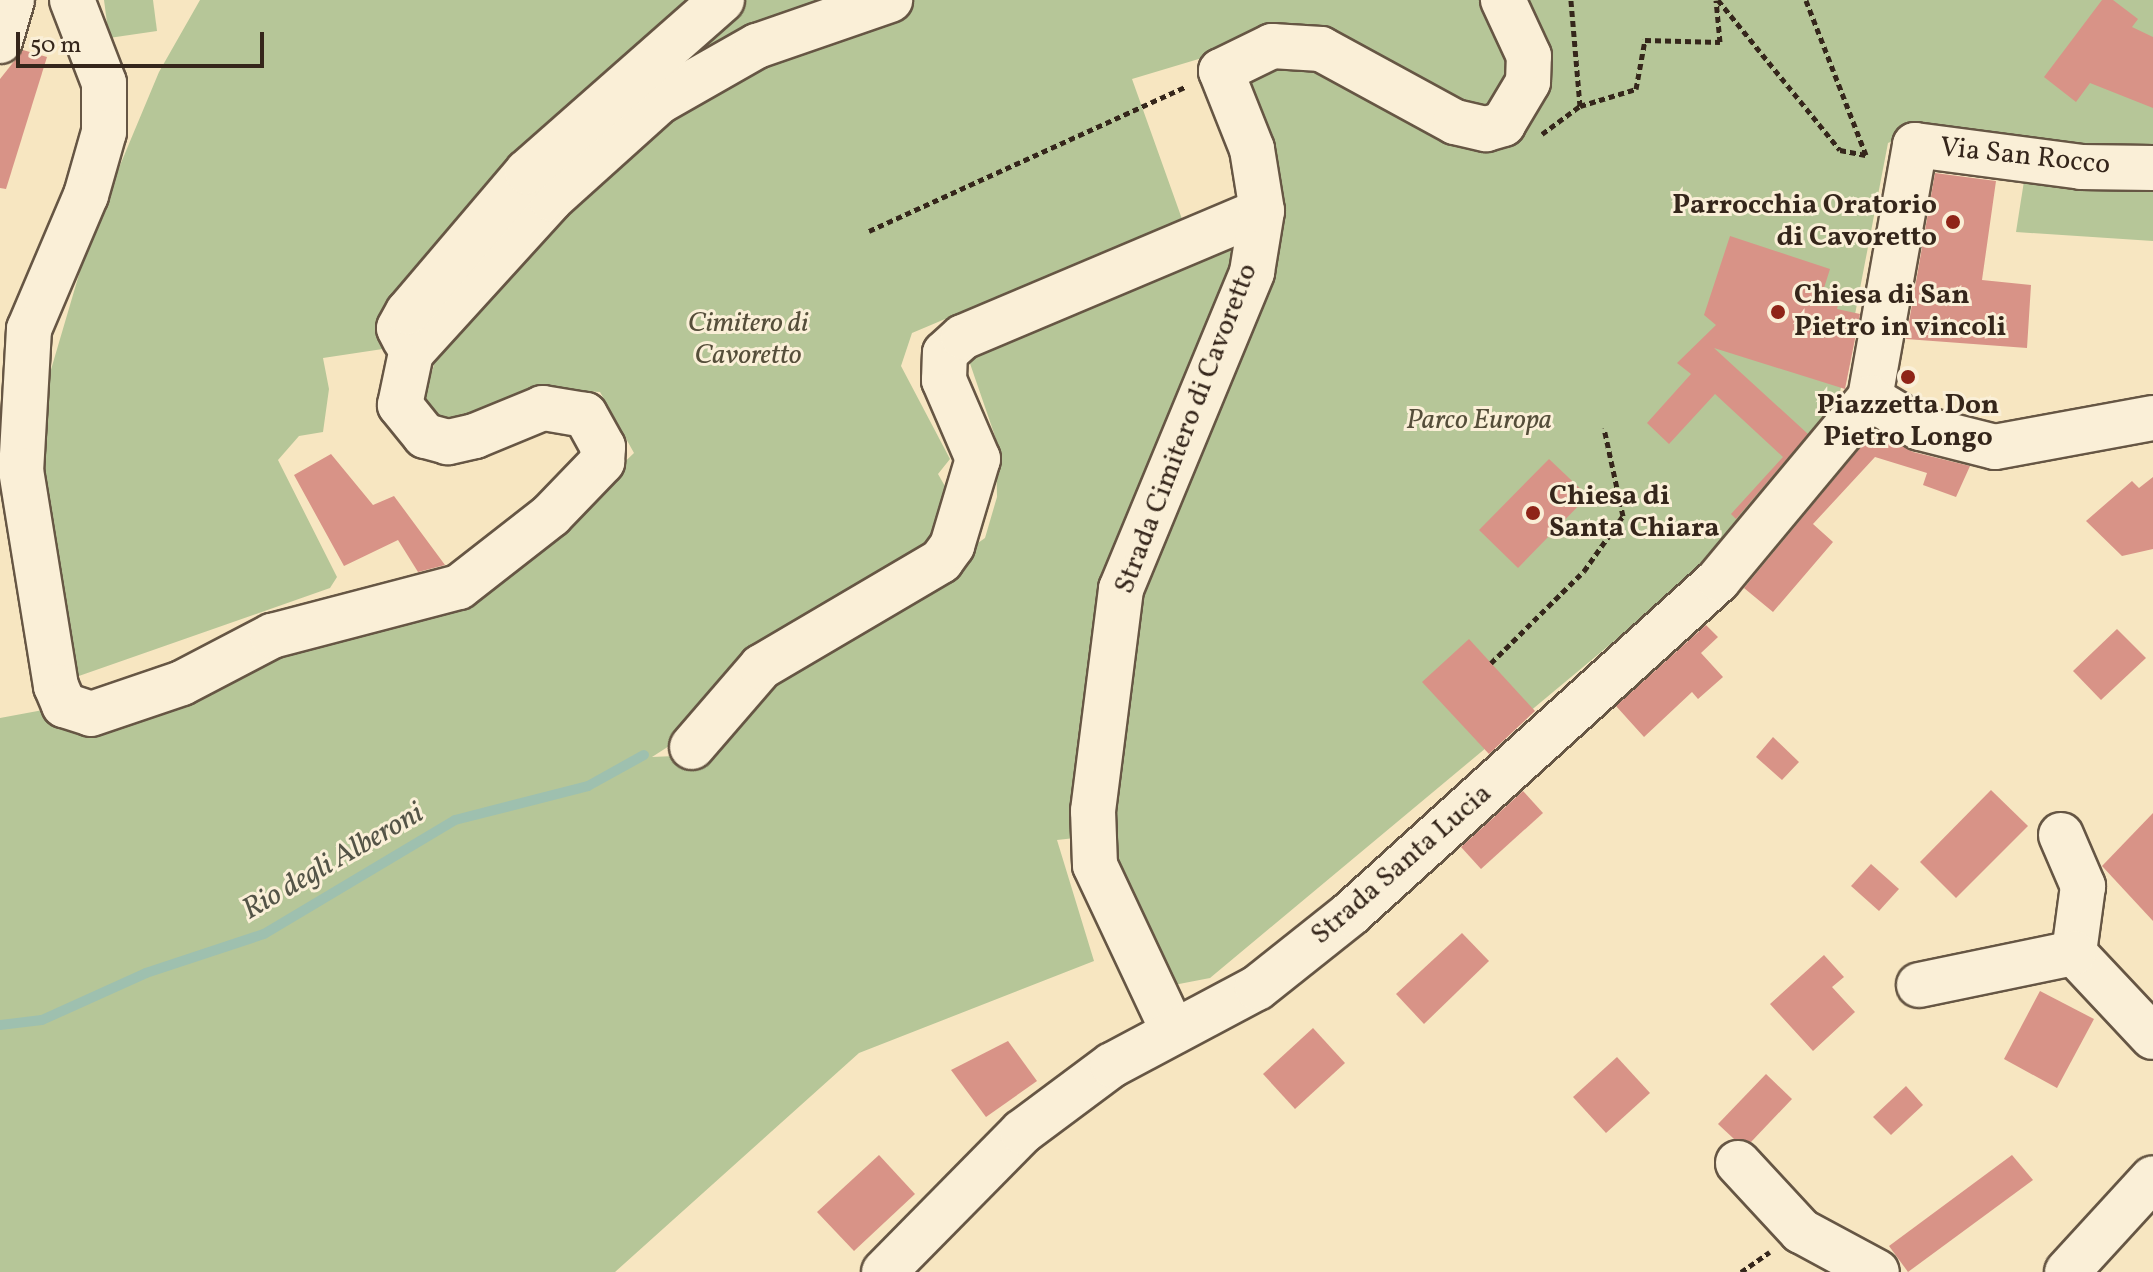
<!DOCTYPE html>
<html>
<head>
<meta charset="utf-8">
<style>
	body { margin:0 }
	#map { position:relative; width:2153px; height:1272px; overflow:hidden; background:#f7e6c1; font-family:Vollkorn,serif }
	div>[style] { position:absolute }
	.green>* { inset:0; background:#b6c698 }
	.stream>* { height:10px; margin:-5px; padding:0 5px; transform-origin:5px; border-radius:5px; background:#9ec0af }
	.building>* { inset:0; background:#d89387 }
	.path>* { height:5px; margin-top:-2.5px; transform-origin:0; background:repeating-linear-gradient(90deg,#35261b 0 6px,transparent 0 10px) }
	.roads { filter:drop-shadow(2px 0 #665644) drop-shadow(-2px 0 #665644) drop-shadow(0 2px #665644) drop-shadow(0 -2px #665644) }
	.minor>* { height:44px; margin:-22px; padding:0 22px; transform-origin:22px; border-radius:22px; background:#faefd7 }
	.dots>* { width:22px; height:22px; translate:-50% -50%; box-sizing:border-box; border:4px solid #faefd7; border-radius:50% }
	span { translate:-50% -50%; white-space:nowrap; text-align:center; line-height:1.15; -webkit-text-stroke:6px #faefd7; paint-order:stroke }
	.street-label { font-size:28px; color:#35261b }
	.poi-label { font-size:28px; color:#35261b; font-weight:700 }
	.right { translate:-100% -50%; text-align:right }
	.left { translate:0 -50%; text-align:left }
	.park-label { font-size:28px; color:#554e3a; font-style:italic }
	.water-label { font-size:30px; color:#545447; font-style:italic }
	.scale { position:absolute; left:16px; top:32px; width:248px; height:36px; box-sizing:border-box; border:4px solid #35261b; border-top:0; padding-left:10px; font-size:24px; line-height:28px; white-space:nowrap; color:#35261b; -webkit-text-stroke:6px #faefd7; paint-order:stroke }
</style>
</head>
<body>
<div id="map">
	<div class="green">
		<i style="clip-path:polygon(104px 0,153px 0,157px 31px,109px 38px)"></i>
		<i style="clip-path:polygon(evenodd,200px 0,2153px 0,2153px 159px,1912px 133px,1888px 143px,1837px 408px,1679px 587px,1210px 978px,1148px 990px,1093px 836px,1057px 840px,1094px 961px,859px 1053px,615px 1272px,0 1272px,0 718px,97px 700px,528px 554px,634px 453px,600px 392px,554px 389px,464px 419px,436px 416px,423px 400px,434px 365px,428px 350px,396px 347px,323px 358px,329px 389px,323px 432px,299px 436px,278px 460px,337px 577px,330px 588px,76px 677px,39px 519px,45px 390px,90px 237px,159px 72px,200px 0,1212px 55px,1266px 249px,1218px 242px,965px 349px,996px 439px,997px 497px,985px 538px,675px 756px,652px 757px,719px 714px,765px 638px,798px 619px,818px 623px,934px 554px,950px 495px,938px 474px,950px 459px,901px 366px,912px 333px,1182px 219px,1132px 79px,1212px 55px)"></i>
		<i style="clip-path:polygon(2027px 162px,2153px 178px,2153px 241px,2016px 232px)"></i>
	</div>
	<div class="stream">
		<i style="left:0;top:1025px;width:42px;rotate:-6.8deg"></i>
		<i style="left:42px;top:1020px;width:114px;rotate:-24.3deg"></i>
		<i style="left:146px;top:973px;width:124px;rotate:-18.3deg"></i>
		<i style="left:264px;top:934px;width:222px;rotate:-30.8deg"></i>
		<i style="left:455px;top:820px;width:137px;rotate:-14.3deg"></i>
		<i style="left:588px;top:786px;width:64px;rotate:-29deg"></i>
	</div>
	<div class="building">
		<i style="clip-path:polygon(2102px 0,2113px 0,2138px 19px,2132px 27px,2153px 37px,2153px 108px,2090px 83px,2076px 102px,2044px 77px)"></i>
		<i style="clip-path:polygon(23px 50px,47px 57px,6px 189px,0 188px,0 79px)"></i>
		<i style="clip-path:polygon(1935px 173px,1996px 181px,1982px 280px,2031px 285px,2027px 348px,1906px 339px)"></i>
		<i style="clip-path:polygon(1730px 236px,1830px 269px,1824px 288px,1841px 294px,1837px 309px,1860px 314px,1845px 389px,1714px 348px,1808px 434px,1736px 519px,1731px 514px,1783px 457px,1715px 394px,1669px 444px,1647px 423px,1691px 374px,1677px 363px,1716px 325px,1704px 315px)"></i>
		<i style="clip-path:polygon(1875px 430px,1913px 452px,1970px 466px,1956px 497px,1923px 485px,1927px 473px,1875px 457px,1813px 524px,1833px 542px,1773px 612px,1744px 588px)"></i>
		<i style="clip-path:polygon(331px 454px,373px 505px,394px 496px,445px 565px,418px 572px,398px 540px,344px 566px,294px 475px)"></i>
		<i style="clip-path:polygon(1549px 459px,1588px 496px,1518px 568px,1479px 530px)"></i>
		<i style="clip-path:polygon(2153px 477px,2153px 549px,2122px 556px,2086px 521px,2132px 481px,2139px 488px)"></i>
		<i style="clip-path:polygon(1706px 625px,1718px 637px,1701px 653px,1723px 677px,1698px 699px,1692px 692px,1644px 737px,1616px 706px)"></i>
		<i style="clip-path:polygon(2117px 629px,2146px 658px,2101px 700px,2073px 671px)"></i>
		<i style="clip-path:polygon(1469px 639px,1535px 711px,1489px 754px,1422px 682px)"></i>
		<i style="clip-path:polygon(1773px 737px,1799px 762px,1782px 780px,1756px 757px)"></i>
		<i style="clip-path:polygon(1991px 790px,2028px 826px,1956px 898px,1920px 862px)"></i>
		<i style="clip-path:polygon(1523px 791px,1543px 813px,1481px 869px,1461px 847px)"></i>
		<i style="clip-path:polygon(2153px 813px,2153px 921px,2102px 866px)"></i>
		<i style="clip-path:polygon(1871px 864px,1899px 889px,1879px 911px,1851px 886px)"></i>
		<i style="clip-path:polygon(1462px 933px,1489px 961px,1424px 1024px,1396px 994px)"></i>
		<i style="clip-path:polygon(1824px 955px,1844px 977px,1832px 987px,1855px 1012px,1813px 1051px,1770px 1004px)"></i>
		<i style="clip-path:polygon(2040px 991px,2094px 1019px,2057px 1088px,2004px 1059px)"></i>
		<i style="clip-path:polygon(1313px 1028px,1345px 1063px,1295px 1109px,1263px 1074px)"></i>
		<i style="clip-path:polygon(1008px 1041px,1037px 1081px,986px 1117px,951px 1070px)"></i>
		<i style="clip-path:polygon(1617px 1057px,1650px 1093px,1606px 1133px,1573px 1097px)"></i>
		<i style="clip-path:polygon(1766px 1074px,1792px 1099px,1751px 1142px,1734px 1139px,1718px 1124px)"></i>
		<i style="clip-path:polygon(1906px 1086px,1923px 1105px,1891px 1135px,1873px 1117px)"></i>
		<i style="clip-path:polygon(879px 1155px,915px 1194px,854px 1251px,817px 1212px)"></i>
		<i style="clip-path:polygon(2012px 1155px,2033px 1180px,1908px 1272px,1889px 1246px)"></i>
	</div>
	<div class="path">
		<i style="left:1718px;top:0;width:193px;rotate:50.9deg"></i>
		<i style="left:1840px;top:150px;width:26px;rotate:11deg"></i>
		<i style="left:1866px;top:155px;width:166px;rotate:-111.2deg"></i>
		<i style="left:1580px;top:106px;width:59px;rotate:-16.9deg"></i>
		<i style="left:1636px;top:89px;width:50px;rotate:-79.6deg"></i>
		<i style="left:1645px;top:40px;width:75px;rotate:1.5deg"></i>
		<i style="left:1720px;top:42px;width:42px;rotate:-95.4deg"></i>
		<i style="left:1542px;top:134px;width:47px;rotate:-36.4deg"></i>
		<i style="left:1580px;top:106px;width:106px;rotate:-94.9deg"></i>
		<i style="left:869px;top:231px;width:349px;rotate:-24.5deg"></i>
		<i style="left:1491px;top:663px;width:131px;rotate:-44.7deg"></i>
		<i style="left:1584px;top:571px;width:67px;rotate:-54.7deg"></i>
		<i style="left:1623px;top:516px;width:90px;rotate:-102.2deg"></i>
		<i style="left:1741px;top:1272px;width:35px;rotate:-35deg"></i>
	</div>
	<div class="roads">
		<div class="minor">
			<i style="left:72px;top:0;width:89px;rotate:68.9deg"></i>
			<i style="left:104px;top:83px;width:49px;rotate:90deg"></i>
			<i style="left:104px;top:132px;width:66px;rotate:105.9deg"></i>
			<i style="left:86px;top:195px;width:146px;rotate:113deg"></i>
			<i style="left:29px;top:329px;width:141px;rotate:93.2deg"></i>
			<i style="left:21px;top:470px;width:219px;rotate:80.8deg"></i>
			<i style="left:56px;top:686px;width:21px;rotate:67deg"></i>
			<i style="left:64px;top:705px;width:28px;rotate:18deg"></i>
			<i style="left:91px;top:714px;width:96px;rotate:-18.8deg"></i>
			<i style="left:182px;top:683px;width:102px;rotate:-27.6deg"></i>
			<i style="left:272px;top:636px;width:193px;rotate:-14.7deg"></i>
			<i style="left:459px;top:587px;width:117px;rotate:-38deg"></i>
			<i style="left:551px;top:515px;width:74px;rotate:-46.1deg"></i>
			<i style="left:602px;top:462px;width:15px;rotate:-86deg"></i>
			<i style="left:603px;top:447px;width:37px;rotate:-119deg"></i>
			<i style="left:585px;top:415px;width:43px;rotate:-170.5deg"></i>
			<i style="left:543px;top:408px;width:74px;rotate:157.6deg"></i>
			<i style="left:475px;top:436px;width:28px;rotate:167deg"></i>
			<i style="left:448px;top:442px;width:24px;rotate:-165deg"></i>
			<i style="left:425px;top:436px;width:40px;rotate:-129deg"></i>
			<i style="left:400px;top:405px;width:53px;rotate:-78.1deg"></i>
			<i style="left:411px;top:353px;width:208px;rotate:-47.7deg"></i>
			<i style="left:551px;top:199px;width:147px;rotate:-42deg"></i>
			<i style="left:660px;top:101px;width:112px;rotate:-29.6deg"></i>
			<i style="left:757px;top:46px;width:141px;rotate:-19.1deg"></i>
			<i style="left:0;top:41px;width:43px;rotate:-73.7deg"></i>
			<i style="left:405px;top:340px;width:13px;rotate:-117deg"></i>
			<i style="left:399px;top:328px;width:18px;rotate:-61deg"></i>
			<i style="left:408px;top:312px;width:184px;rotate:-49.6deg"></i>
			<i style="left:527px;top:172px;width:260px;rotate:-41.4deg"></i>
			<i style="left:1870px;top:398px;width:257px;rotate:-79.9deg"></i>
			<i style="left:1915px;top:145px;width:167px;rotate:7.5deg"></i>
			<i style="left:2081px;top:167px;width:72px;rotate:0.8deg"></i>
			<i style="left:1870px;top:398px;width:58px;rotate:31deg"></i>
			<i style="left:1920px;top:428px;width:77px;rotate:14.2deg"></i>
			<i style="left:1995px;top:447px;width:161px;rotate:-10.4deg"></i>
			<i style="left:692px;top:747px;width:106px;rotate:-49.2deg"></i>
			<i style="left:761px;top:667px;width:209px;rotate:-30.5deg"></i>
			<i style="left:941px;top:561px;width:19px;rotate:-54deg"></i>
			<i style="left:952px;top:546px;width:91px;rotate:-73.4deg"></i>
			<i style="left:978px;top:459px;width:86px;rotate:-113.3deg"></i>
			<i style="left:944px;top:380px;width:27px;rotate:-88deg"></i>
			<i style="left:945px;top:353px;width:24px;rotate:-42deg"></i>
			<i style="left:963px;top:337px;width:324px;rotate:-22.9deg"></i>
			<i style="left:2061px;top:835px;width:56px;rotate:66.7deg"></i>
			<i style="left:2083px;top:886px;width:68px;rotate:97.7deg"></i>
			<i style="left:2074px;top:953px;width:115px;rotate:46.8deg"></i>
			<i style="left:1919px;top:985px;width:158px;rotate:-11.7deg"></i>
			<i style="left:1172px;top:1029px;width:181px;rotate:-115.2deg"></i>
			<i style="left:1095px;top:865px;width:54px;rotate:-92.1deg"></i>
			<i style="left:1093px;top:811px;width:224px;rotate:-82.8deg"></i>
			<i style="left:1121px;top:589px;width:343px;rotate:-67.5deg"></i>
			<i style="left:1252px;top:272px;width:62px;rotate:-80.7deg"></i>
			<i style="left:1262px;top:211px;width:63px;rotate:-99.2deg"></i>
			<i style="left:1252px;top:149px;width:84px;rotate:-111.7deg"></i>
			<i style="left:1221px;top:71px;width:57px;rotate:-26.1deg"></i>
			<i style="left:1272px;top:46px;width:49px;rotate:3.5deg"></i>
			<i style="left:1321px;top:49px;width:153px;rotate:28.6deg"></i>
			<i style="left:1455px;top:122px;width:32px;rotate:13deg"></i>
			<i style="left:1486px;top:129px;width:18px;rotate:-16deg"></i>
			<i style="left:1503px;top:124px;width:49px;rotate:-59.2deg"></i>
			<i style="left:1528px;top:82px;width:26px;rotate:-88deg"></i>
			<i style="left:1529px;top:56px;width:62px;rotate:-114.9deg"></i>
			<i style="left:1738px;top:1163px;width:93px;rotate:47.2deg"></i>
			<i style="left:1801px;top:1231px;width:86px;rotate:28.3deg"></i>
			<i style="left:884px;top:1272px;width:197px;rotate:-45.4deg"></i>
			<i style="left:1022px;top:1132px;width:112px;rotate:-36.7deg"></i>
			<i style="left:1112px;top:1065px;width:164px;rotate:-28deg"></i>
			<i style="left:1257px;top:988px;width:119px;rotate:-38.5deg"></i>
			<i style="left:1350px;top:914px;width:498px;rotate:-42.2deg"></i>
			<i style="left:1719px;top:579px;width:236px;rotate:-50.2deg"></i>
			<i style="left:2067px;top:1272px;width:127px;rotate:-47.5deg"></i>
		</div>
	</div>
	<div class="dots">
		<i style="left:1953px;top:222px;background:#8f2418"></i>
		<i style="left:1778px;top:312px;background:#8f2418"></i>
		<i style="left:1908px;top:377px;background:#8f2418"></i>
		<i style="left:1533px;top:513px;background:#8f2418"></i>
	</div>
	<div class="street-label">
		<span style="left:2025px;top:157px;rotate:6deg">Via San Rocco</span>
		<span style="left:1187px;top:429px;rotate:-69deg">Strada Cimitero di Cavoretto</span>
		<span style="left:1402px;top:865px;rotate:-41deg">Strada Santa Lucia</span>
	</div>
	<div class="poi-label">
		<span class="right" style="left:1937px;top:222px">Parrocchia Oratorio<br>di Cavoretto</span>
		<span class="left" style="left:1794px;top:312px">Chiesa di San<br>Pietro in vincoli</span>
		<span style="left:1908px;top:422px">Piazzetta Don<br>Pietro Longo</span>
		<span class="left" style="left:1549px;top:513px">Chiesa di<br>Santa Chiara</span>
	</div>
	<div class="park-label">
		<span style="left:748px;top:340px">Cimitero di<br>Cavoretto</span>
		<span style="left:1479px;top:421px">Parco Europa</span>
	</div>
	<div class="water-label">
		<span style="left:333px;top:862px;rotate:-30deg">Rio degli Alberoni</span>
	</div>
	<div class="scale">50 m</div>
</div>
</body>
</html>
